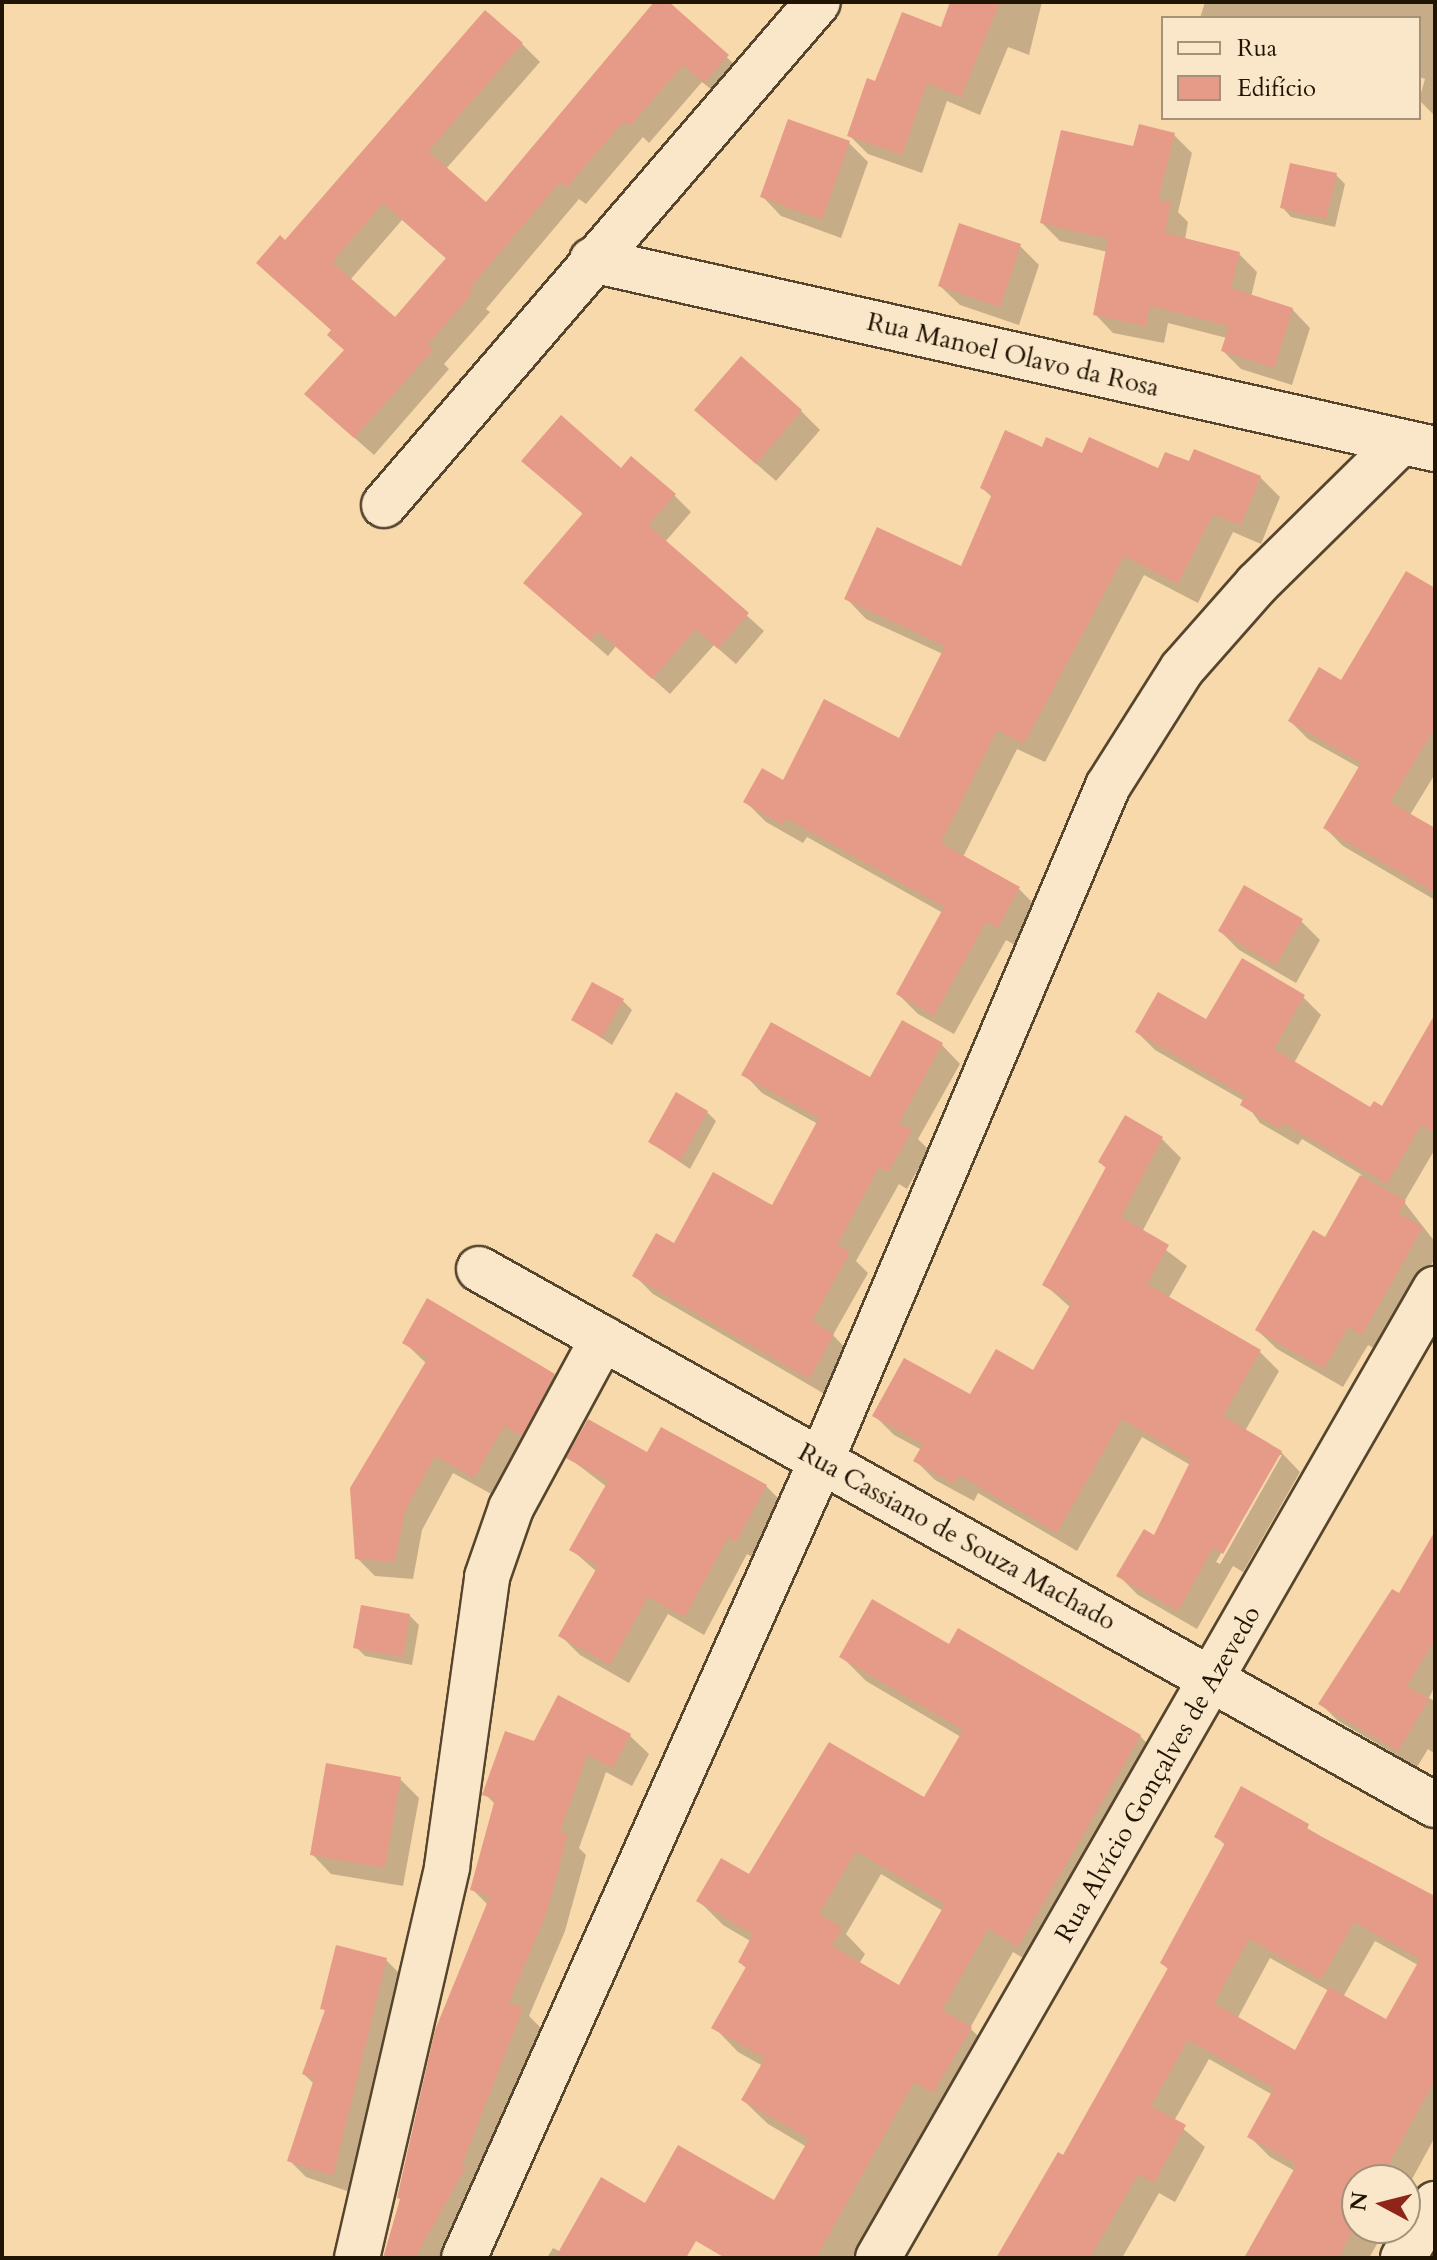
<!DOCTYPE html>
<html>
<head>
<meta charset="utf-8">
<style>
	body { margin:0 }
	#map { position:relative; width:1437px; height:2260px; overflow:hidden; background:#f8d9ab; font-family:Cardo,serif }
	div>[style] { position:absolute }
	.shadow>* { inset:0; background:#0003 }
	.building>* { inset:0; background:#e69a88 }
	.roads { filter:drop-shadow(2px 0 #56452d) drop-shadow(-2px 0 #56452d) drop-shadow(0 2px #56452d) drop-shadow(0 -2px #56452d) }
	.street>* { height:44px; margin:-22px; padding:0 22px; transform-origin:22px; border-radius:22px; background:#fae6c8 }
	span { translate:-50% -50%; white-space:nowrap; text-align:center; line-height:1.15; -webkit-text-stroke:7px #fae6c8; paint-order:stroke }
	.street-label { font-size:26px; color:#201403 }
	.frame { position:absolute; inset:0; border:4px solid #201403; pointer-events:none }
	.legend { position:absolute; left:1161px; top:16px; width:260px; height:104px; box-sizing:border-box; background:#fae6c8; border:2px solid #a39279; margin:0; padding:10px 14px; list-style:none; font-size:24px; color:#201403 }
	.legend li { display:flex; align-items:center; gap:16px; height:40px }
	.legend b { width:40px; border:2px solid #a39279 }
	.north { position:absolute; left:1341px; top:2164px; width:80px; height:80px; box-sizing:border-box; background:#fae6c8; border:2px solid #a39279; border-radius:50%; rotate:277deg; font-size:22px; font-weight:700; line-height:32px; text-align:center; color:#201403 }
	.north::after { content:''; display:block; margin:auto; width:28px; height:36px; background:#8f2418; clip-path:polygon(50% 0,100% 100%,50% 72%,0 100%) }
</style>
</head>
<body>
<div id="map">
	<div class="shadow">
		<i style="clip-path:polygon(evenodd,657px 2px,666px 2px,745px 74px,723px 99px,702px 82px,649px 143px,643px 137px,586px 204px,579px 199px,486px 309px,490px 312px,444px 364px,449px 369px,374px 455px,325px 412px,345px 351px,285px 242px,522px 44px,540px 62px,445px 170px,486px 205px,657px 2px,402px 220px,448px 260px,395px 320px,350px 280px,402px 220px)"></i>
		<i style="clip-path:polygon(952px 2px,1042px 2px,1029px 55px,1008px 47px,980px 115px,947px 101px,922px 173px,868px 154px,849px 135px,876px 83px,942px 30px)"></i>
		<i style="clip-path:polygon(1205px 2px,1435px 2px,1435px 116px,1419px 100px,1425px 79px,1419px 77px,1419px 18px,1200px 18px)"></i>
		<i style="clip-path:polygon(1174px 135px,1192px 153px,1178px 212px,1188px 222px,1185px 240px,1239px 254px,1257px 272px,1251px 297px,1292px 309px,1310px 328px,1292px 385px,1241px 369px,1223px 351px,1227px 338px,1168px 323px,1164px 343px,1113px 333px,1095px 314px,1108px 252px,1060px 241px,1042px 223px,1135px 149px)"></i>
		<i style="clip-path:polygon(849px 143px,868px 162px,841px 238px,781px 216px,762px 196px)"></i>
		<i style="clip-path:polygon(1336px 175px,1345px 184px,1335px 227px,1291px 217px,1282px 207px)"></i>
		<i style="clip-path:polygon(1020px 246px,1039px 265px,1019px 325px,960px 305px,940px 286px)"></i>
		<i style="clip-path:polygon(801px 411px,820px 430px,776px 481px,716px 429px)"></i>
		<i style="clip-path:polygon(1043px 449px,1159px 470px,1190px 464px,1260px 477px,1280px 497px,1261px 544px,1233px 532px,1198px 603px,1144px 575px,1045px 762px,1017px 749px,963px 857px,1019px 889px,1039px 909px,1018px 947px,1006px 940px,954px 1034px,918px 1014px,898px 994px,943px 913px,807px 837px,803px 843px,766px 822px,746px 802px,784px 782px,900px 740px,943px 654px,866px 619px,846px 598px,962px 569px,993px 498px,982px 488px)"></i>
		<i style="clip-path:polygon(621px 471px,674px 495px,691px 512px,665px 542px,764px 631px,736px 664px,714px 645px,670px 694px,616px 646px,608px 656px,543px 600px,584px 515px,541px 477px)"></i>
		<i style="clip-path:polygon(1435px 590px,1435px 774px,1410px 815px,1435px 828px,1435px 900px,1343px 846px,1325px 828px,1360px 768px,1308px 739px,1290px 721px,1341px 683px)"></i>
		<i style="clip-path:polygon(1301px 921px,1320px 940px,1296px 983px,1239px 950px,1220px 931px)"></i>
		<i style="clip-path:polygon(1303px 997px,1321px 1015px,1294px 1063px,1371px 1110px,1382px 1109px,1435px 1051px,1435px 1149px,1404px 1202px,1435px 1242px,1435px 1258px,1381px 1352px,1368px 1345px,1343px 1387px,1277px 1349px,1257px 1330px,1325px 1240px,1362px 1175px,1302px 1139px,1298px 1145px,1260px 1123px,1244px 1101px,1155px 1050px,1137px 1032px,1207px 1022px)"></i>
		<i style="clip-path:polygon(622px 1000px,632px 1010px,612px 1045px,573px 1019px)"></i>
		<i style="clip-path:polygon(902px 1023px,942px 1045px,960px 1064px,918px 1139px,929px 1150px,907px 1189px,899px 1184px,856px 1261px,868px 1273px,833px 1335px,851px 1354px,828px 1396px,653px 1294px,634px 1275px,675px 1246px,772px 1208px,818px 1124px,762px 1093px,744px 1074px,871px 1080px)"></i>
		<i style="clip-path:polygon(707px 1112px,716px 1121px,690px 1169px,650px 1142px)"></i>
		<i style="clip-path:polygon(evenodd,1162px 1139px,1181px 1158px,1142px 1232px,1187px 1266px,1168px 1299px,1260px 1352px,1279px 1371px,1245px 1431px,1281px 1452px,1300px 1472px,1243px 1572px,1233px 1566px,1197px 1629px,1138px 1595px,1119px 1576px,1154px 1538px,1192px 1466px,1142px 1437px,1077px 1551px,978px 1493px,974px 1501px,935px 1480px,916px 1461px,922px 1450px,894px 1435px,875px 1416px,971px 1396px,1033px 1373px,1071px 1308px,1044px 1284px,1107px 1169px,1100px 1162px,1162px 1139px,1278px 1455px,1282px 1455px,1220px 1564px,1216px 1562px,1278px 1455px)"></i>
		<i style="clip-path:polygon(405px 1343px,554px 1376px,572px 1394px,523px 1442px,493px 1495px,453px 1473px,422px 1530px,413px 1579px,375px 1576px,357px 1558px,427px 1364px)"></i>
		<i style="clip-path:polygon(648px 1455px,766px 1486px,785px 1505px,755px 1559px,747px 1554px,704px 1635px,668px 1614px,629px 1683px,580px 1655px,561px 1636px,597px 1572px,571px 1549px,607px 1487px,569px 1458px)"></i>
		<i style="clip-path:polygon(1435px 1535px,1435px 1686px,1429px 1698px,1435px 1701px,1435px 1754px,1428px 1749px,1417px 1767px,1338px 1721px,1320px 1703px,1400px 1596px)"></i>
		<i style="clip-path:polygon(409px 1615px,419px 1625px,412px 1665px,365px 1656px,356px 1647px)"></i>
		<i style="clip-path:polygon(evenodd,950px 1647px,1140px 1736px,1164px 1761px,1043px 1970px,1013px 1952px,970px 2028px,995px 2053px,958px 2116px,939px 2105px,854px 2258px,731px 2258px,775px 2203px,807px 2147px,768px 2124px,743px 2100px,763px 2066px,738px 2052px,714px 2027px,747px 1969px,740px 1962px,752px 1942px,723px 1925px,699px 1901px,925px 1800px,961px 1737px,866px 1681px,841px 1656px,950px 1647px,881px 1874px,943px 1911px,899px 1987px,859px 1964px,865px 1954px,846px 1934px,881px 1874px)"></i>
		<i style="clip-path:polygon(630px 1736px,649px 1754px,632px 1786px,606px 1772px,579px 1848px,586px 1855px,565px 1931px,529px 2016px,541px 2028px,480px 2184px,442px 2258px,385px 2258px,488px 1905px,472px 1889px,496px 1805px,485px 1794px,535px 1744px)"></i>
		<i style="clip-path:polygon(400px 1779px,419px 1798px,403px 1886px,331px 1874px,312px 1854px)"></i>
		<i style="clip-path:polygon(evenodd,1242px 1789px,1385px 1875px,1435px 1898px,1435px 2137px,1405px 2192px,1405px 2180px,1357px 2180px,1357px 2228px,1386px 2228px,1369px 2258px,1247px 2258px,1295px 2171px,1270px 2157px,1250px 2137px,1273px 2095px,1209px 2059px,1174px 2121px,1205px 2147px,1175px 2202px,1159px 2193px,1122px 2258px,998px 2258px,1064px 2158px,1169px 1970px,1162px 1963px,1226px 1846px,1216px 1836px,1242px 1789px,1375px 1941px,1418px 1965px,1387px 2022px,1343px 1997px,1375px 1941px,1242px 1789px,1270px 1958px,1329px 1991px,1296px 2052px,1237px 2019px,1270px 1958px)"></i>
		<i style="clip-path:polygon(386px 1960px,403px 1977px,350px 2192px,306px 2177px,289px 2160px,314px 2084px,304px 2074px,326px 2012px,323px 2008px)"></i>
		<i style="clip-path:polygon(553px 2248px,561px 2252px,681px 2258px,547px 2258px)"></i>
	</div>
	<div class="building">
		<i style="clip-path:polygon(evenodd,654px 2px,669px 2px,729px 55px,704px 83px,683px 65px,630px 126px,624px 121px,566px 188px,560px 182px,469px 289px,473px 293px,427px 345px,433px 350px,354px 438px,304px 394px,344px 350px,327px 335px,331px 330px,256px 263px,280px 235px,285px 240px,485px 10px,523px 43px,428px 151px,486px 202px,654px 2px,383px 203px,446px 258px,395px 317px,332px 262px,383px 203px)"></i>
		<i style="clip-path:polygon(950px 2px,1000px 2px,961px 97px,927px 83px,902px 155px,847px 136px,867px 78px,875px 81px,902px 12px,941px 27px)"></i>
		<i style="clip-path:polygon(788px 119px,850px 141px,822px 220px,760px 197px)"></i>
		<i style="clip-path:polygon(1139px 124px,1175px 133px,1158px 200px,1171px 202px,1165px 233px,1240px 252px,1231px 288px,1293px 308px,1274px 368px,1221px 351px,1229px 326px,1150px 306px,1146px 326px,1093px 315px,1108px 239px,1040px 223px,1061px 130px,1133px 146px)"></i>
		<i style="clip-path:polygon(1290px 163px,1337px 173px,1326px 219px,1280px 208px)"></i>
		<i style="clip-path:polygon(959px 223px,1021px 244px,1000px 307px,938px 286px)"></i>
		<i style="clip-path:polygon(741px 356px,802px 410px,756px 464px,694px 410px)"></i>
		<i style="clip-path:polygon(561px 415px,621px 468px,631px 456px,676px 494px,648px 525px,749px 613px,718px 649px,696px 629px,652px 679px,598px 631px,590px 640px,523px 583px,583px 513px,521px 461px)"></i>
		<i style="clip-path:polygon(1005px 430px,1042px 447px,1046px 437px,1082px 453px,1089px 437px,1158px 468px,1165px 452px,1189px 461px,1194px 449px,1261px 476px,1241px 525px,1213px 514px,1178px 584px,1124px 556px,1024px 744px,997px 730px,941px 843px,1020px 887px,998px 928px,986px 922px,934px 1016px,896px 994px,944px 907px,786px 818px,783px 825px,743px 802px,762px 768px,783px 780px,824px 699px,899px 738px,945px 646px,844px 599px,877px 527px,961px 566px,992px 494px,980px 488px)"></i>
		<i style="clip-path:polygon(1406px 571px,1435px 588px,1435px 727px,1390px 802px,1435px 828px,1435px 893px,1323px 828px,1361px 763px,1288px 721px,1319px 667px,1341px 680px)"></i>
		<i style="clip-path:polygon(1244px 885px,1303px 919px,1276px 965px,1218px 931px)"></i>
		<i style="clip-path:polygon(1242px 958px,1305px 995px,1274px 1049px,1370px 1107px,1374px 1101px,1382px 1106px,1435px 1014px,1435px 1133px,1421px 1125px,1387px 1184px,1283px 1123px,1280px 1129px,1240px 1105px,1245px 1096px,1135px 1032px,1158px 992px,1206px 1019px)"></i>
		<i style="clip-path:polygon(592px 982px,624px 999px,602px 1038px,571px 1020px)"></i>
		<i style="clip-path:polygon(902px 1020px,943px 1043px,899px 1123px,912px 1130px,888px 1172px,879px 1167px,837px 1245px,850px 1252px,812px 1321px,834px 1334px,809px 1379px,632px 1276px,656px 1233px,674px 1243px,713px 1172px,772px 1205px,819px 1118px,741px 1075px,771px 1022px,870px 1077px)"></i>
		<i style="clip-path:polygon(676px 1092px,708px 1111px,680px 1161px,648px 1142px)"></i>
		<i style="clip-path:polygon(1125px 1115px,1163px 1137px,1121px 1217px,1169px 1245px,1147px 1284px,1261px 1350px,1223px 1416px,1282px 1451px,1223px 1554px,1213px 1548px,1178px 1611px,1116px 1576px,1144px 1529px,1154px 1535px,1191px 1460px,1122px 1419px,1057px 1533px,959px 1475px,954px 1484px,913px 1461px,923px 1444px,872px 1416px,904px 1358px,970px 1394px,996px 1349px,1033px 1370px,1072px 1302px,1042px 1285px,1106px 1167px,1098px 1162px)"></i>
		<i style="clip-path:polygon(1360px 1175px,1406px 1201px,1399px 1213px,1423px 1227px,1362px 1335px,1348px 1327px,1324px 1369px,1255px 1330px,1313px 1230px,1325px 1237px)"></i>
		<i style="clip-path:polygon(427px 1298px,555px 1374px,522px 1436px,504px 1426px,474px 1478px,435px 1456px,405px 1511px,395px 1562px,355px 1559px,350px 1488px,428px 1358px,402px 1343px)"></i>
		<i style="clip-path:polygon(588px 1419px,647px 1452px,661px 1427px,767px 1485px,736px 1542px,728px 1537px,685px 1617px,648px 1597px,610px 1665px,558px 1636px,598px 1566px,569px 1550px,608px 1481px,566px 1458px)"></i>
		<i style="clip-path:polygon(1435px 1531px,1435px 1639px,1407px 1686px,1429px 1699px,1398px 1751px,1318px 1704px,1392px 1589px,1399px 1593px)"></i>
		<i style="clip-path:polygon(evenodd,872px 1599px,949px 1644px,958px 1628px,1141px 1735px,1018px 1947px,988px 1929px,942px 2010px,972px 2027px,933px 2093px,914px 2082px,816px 2258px,725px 2258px,696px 2241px,686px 2258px,555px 2258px,601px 2177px,645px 2203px,678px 2145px,774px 2200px,809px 2139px,741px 2100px,765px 2058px,711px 2028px,746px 1967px,738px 1962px,753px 1934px,696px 1901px,721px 1858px,749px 1874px,829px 1742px,924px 1797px,963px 1730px,839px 1657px,872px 1599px,856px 1851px,945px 1904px,899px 1985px,832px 1946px,842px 1928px,819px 1914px,856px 1851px)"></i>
		<i style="clip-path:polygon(361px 1605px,410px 1614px,403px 1657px,353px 1648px)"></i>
		<i style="clip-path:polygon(558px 1695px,631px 1734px,613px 1768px,587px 1755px,560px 1832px,568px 1834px,547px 1912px,509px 2002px,523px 2008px,462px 2165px,466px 2167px,415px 2258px,383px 2258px,400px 2199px,397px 2198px,435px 2030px,490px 1896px,470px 1890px,495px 1799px,482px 1795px,505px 1731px,534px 1741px)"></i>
		<i style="clip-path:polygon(326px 1763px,401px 1777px,385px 1868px,310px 1855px)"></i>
		<i style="clip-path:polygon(evenodd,1241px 1786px,1309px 1824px,1307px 1829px,1435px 1896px,1435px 2080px,1380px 2180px,1357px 2180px,1357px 2222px,1339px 2258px,1244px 2258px,1297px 2164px,1247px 2137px,1274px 2088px,1188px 2040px,1151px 2106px,1186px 2125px,1154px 2183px,1138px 2174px,1090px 2258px,996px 2258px,1058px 2152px,1063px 2155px,1168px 1968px,1160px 1963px,1225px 1843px,1214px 1837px,1241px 1786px,1354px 1922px,1420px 1959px,1386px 2019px,1329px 1987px,1295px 2050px,1214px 2003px,1249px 1939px,1321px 1980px,1354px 1922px)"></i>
		<i style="clip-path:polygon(336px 1945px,387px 1958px,333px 2176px,287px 2161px,314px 2079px,302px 2074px,325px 2010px,320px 2009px)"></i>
	</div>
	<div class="roads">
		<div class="street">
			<i style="left:592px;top:260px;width:864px;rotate:12.64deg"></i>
			<i style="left:384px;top:505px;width:664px;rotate:-49.21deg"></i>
			<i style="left:479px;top:1269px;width:1096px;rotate:29.28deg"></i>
			<i style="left:357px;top:2258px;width:401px;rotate:-77deg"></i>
			<i style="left:447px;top:1867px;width:293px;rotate:-82.1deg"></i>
			<i style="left:487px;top:1577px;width:73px;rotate:-70.8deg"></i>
			<i style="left:511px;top:1508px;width:193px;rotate:-61.6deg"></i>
			<i style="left:464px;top:2258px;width:873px;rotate:-65.87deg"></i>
			<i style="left:821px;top:1461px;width:733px;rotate:-66.97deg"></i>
			<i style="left:1108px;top:786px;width:138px;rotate:-57.7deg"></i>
			<i style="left:1182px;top:669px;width:113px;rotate:-48.6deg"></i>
			<i style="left:1257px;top:584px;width:202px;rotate:-44.6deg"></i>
			<i style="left:878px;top:2258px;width:1118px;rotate:-60.11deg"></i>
			<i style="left:1403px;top:2258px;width:63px;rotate:-59.3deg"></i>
		</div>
	</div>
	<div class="street-label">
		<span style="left:1013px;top:355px;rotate:13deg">Rua Manoel Olavo da Rosa</span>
		<span style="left:957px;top:1537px;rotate:29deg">Rua Cassiano de Souza Machado</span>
		<span style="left:1158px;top:1774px;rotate:-60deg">Rua Alvício Gonçalves de Azevedo</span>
	</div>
	<div class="frame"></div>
	<ul class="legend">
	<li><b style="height:10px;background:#fae6c8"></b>Rua</li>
	<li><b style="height:22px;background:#e69a88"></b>Edifício</li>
	</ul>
	<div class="north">N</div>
</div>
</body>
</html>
